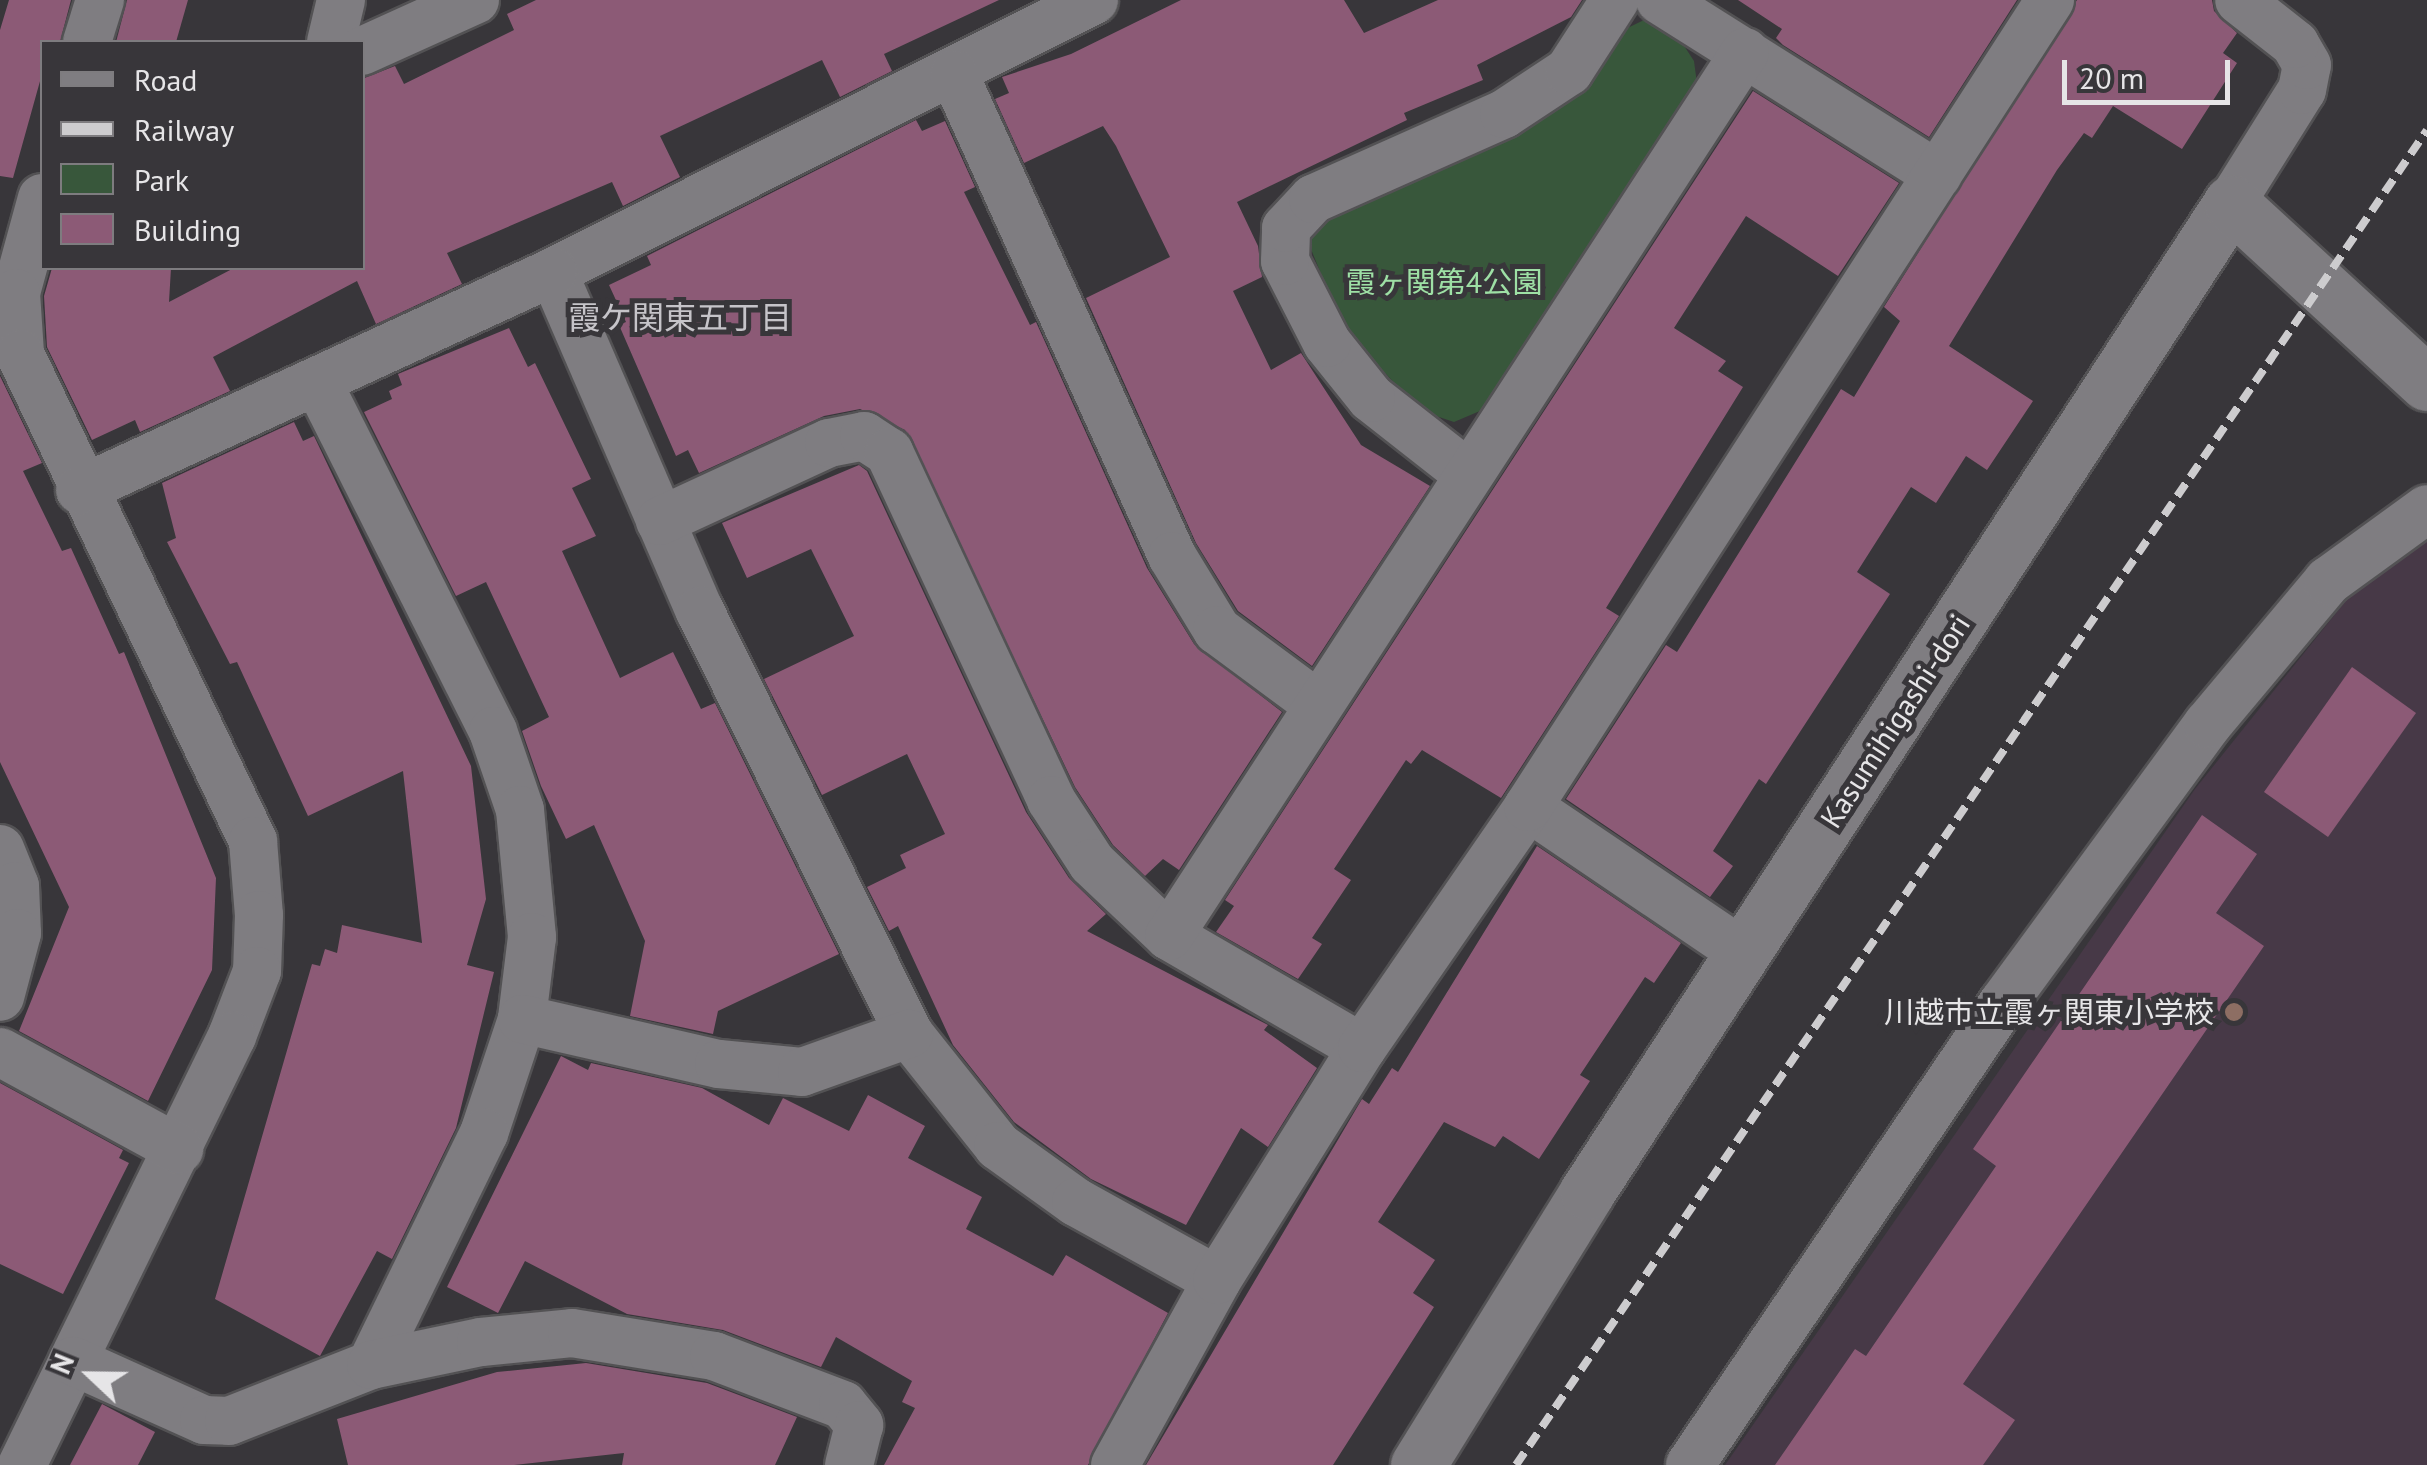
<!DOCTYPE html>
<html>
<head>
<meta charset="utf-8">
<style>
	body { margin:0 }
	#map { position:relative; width:2427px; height:1465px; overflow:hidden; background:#38363a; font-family:"PT Sans","Noto Sans JP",sans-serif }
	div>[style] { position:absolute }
	.education>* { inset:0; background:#473947 }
	.green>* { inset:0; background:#38573b }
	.building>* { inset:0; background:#8c5a76 }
	.roads { filter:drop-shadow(2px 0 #535254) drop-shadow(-2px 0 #535254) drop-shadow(0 2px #535254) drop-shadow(0 -2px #535254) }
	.minor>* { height:48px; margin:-24px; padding:0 24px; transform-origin:24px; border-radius:24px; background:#7f7d81 }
	.tertiary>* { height:55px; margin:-27.5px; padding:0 27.5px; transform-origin:27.5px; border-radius:27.5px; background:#7f7d81 }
	.rail>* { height:8px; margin-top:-4px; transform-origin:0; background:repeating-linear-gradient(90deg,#cdccce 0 15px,transparent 0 23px) }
	.dots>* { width:28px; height:28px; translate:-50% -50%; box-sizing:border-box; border:5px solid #38363a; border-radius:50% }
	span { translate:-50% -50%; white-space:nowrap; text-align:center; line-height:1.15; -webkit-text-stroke:10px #38363a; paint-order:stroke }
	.park-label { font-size:30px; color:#9ee0a5 }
	.street-label { font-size:30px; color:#e6e5e7 }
	.poi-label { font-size:30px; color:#e6e5e7 }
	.right { translate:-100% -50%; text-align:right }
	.neighbourhood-label { font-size:32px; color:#c6c4c9 }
	.legend { position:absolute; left:40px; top:40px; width:325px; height:230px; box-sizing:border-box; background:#38363a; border:2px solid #7e7c7f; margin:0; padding:12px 18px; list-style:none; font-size:30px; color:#e6e5e7 }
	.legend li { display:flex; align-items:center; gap:20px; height:50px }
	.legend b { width:50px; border:2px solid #7e7c7f }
	.north { position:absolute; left:40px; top:1325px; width:100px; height:100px; -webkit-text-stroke:8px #38363a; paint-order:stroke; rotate:292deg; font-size:28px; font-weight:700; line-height:40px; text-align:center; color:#e6e5e7 }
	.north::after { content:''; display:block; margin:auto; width:35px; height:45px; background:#e6e5e7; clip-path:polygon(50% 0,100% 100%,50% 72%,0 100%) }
	.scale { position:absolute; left:2062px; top:60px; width:168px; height:45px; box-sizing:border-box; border:5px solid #e6e5e7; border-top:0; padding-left:12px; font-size:30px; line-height:35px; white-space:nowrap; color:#e6e5e7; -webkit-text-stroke:8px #38363a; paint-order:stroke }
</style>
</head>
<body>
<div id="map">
	<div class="education">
		<i style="clip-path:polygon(2427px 540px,2427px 1465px,1725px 1465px,2195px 789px,2361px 582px)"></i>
	</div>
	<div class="green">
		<i style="clip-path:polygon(1644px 20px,1679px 38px,1694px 61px,1698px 91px,1487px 408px,1454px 422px,1421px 411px,1344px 330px,1306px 237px,1325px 220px,1496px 145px,1577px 93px,1613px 35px)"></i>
	</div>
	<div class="building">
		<i style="clip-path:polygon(9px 0,71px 0,60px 42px,42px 42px,42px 74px,13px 178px,0 176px,0 30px)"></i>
		<i style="clip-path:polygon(127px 0,188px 0,176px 42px,116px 42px)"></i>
		<i style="clip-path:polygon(536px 0,999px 0,884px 54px,892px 71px,840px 97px,822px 60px,660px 136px,680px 177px,623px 206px,612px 182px,447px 253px,462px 284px,376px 324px,357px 281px,213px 357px,230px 391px,140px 432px,135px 420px,92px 440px,47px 347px,44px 296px,52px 268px,171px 268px,169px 302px,234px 268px,362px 268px,362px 79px,395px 66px,404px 84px,514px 30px,507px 14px)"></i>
		<i style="clip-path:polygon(1181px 0,1344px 0,1364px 33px,1438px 0,1582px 0,1571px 17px,1477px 65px,1483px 80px,1404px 113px,1407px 120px,1237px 202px,1258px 246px,1262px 277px,1233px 291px,1271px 370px,1301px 353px,1361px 445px,1430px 486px,1312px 666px,1238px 611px,1196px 543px,1086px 298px,1170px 257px,1116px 146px,1103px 126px,1024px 163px,995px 99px,1009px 93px,1002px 77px,1071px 54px)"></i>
		<i style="clip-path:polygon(1738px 0,2017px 0,1929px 137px,1783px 45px,1776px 38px,1782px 29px)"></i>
		<i style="clip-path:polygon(2077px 0,2212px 0,2214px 11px,2237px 33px,2223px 53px,2237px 63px,2182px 149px,2113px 106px,2092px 138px,2084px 133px,2057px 170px,1949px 346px,2033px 401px,1987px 470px,1966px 456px,1936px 503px,1911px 487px,1857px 572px,1890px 594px,1766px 784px,1759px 779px,1713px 851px,1733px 866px,1710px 897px,1566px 799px,1666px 645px,1677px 652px,1841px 389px,1854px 397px,1900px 321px,1884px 307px)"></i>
		<i style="clip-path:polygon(1753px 91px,1899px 183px,1838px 276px,1746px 216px,1674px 328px,1726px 361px,1718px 371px,1743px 387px,1606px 608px,1619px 616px,1501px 798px,1422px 750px,1411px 764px,1406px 760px,1334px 869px,1351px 880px,1312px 938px,1322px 944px,1298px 979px,1216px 932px,1234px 906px,1225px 900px)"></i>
		<i style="clip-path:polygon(916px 120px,922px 131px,945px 121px,975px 187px,964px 192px,1030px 325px,1036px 322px,1147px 568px,1194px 644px,1282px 712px,1179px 870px,1163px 859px,1145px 876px,1113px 845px,1075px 787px,905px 430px,860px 409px,824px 416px,699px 473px,688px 450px,676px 456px,619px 325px,626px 322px,609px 285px,651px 265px,647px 256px)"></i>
		<i style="clip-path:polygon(509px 328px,528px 367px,535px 363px,591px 479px,572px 488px,596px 536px,562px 551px,620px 678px,673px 652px,701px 709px,715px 703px,839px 954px,718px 1011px,713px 1034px,630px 1016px,645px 941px,594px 825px,566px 839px,541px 786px,522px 731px,549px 717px,486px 582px,456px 596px,364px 412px,392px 399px,389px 391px,402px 385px,398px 374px)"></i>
		<i style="clip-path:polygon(0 376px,42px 463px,23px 471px,62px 551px,71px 548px,119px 654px,124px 652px,216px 878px,212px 970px,148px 1101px,19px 1031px,69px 907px,0 762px)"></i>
		<i style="clip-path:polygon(294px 422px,303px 441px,314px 436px,471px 766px,486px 899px,467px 965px,494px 972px,456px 1128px,392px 1259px,377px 1251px,320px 1356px,215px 1299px,312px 964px,320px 966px,325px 949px,337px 953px,342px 925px,422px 943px,403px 771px,308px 816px,237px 662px,230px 664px,167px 542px,176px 538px,162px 483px)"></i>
		<i style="clip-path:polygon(859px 465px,867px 471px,1026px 812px,1069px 878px,1106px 914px,1087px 931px,1268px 1025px,1264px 1030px,1317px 1068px,1268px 1147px,1241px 1128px,1186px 1225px,1091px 1179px,1014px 1122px,953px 1045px,898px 926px,889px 931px,867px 887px,906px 868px,900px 855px,945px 834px,907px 754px,822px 795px,764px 679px,854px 636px,811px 549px,747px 578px,722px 523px)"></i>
		<i style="clip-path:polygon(2352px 667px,2416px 713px,2328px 837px,2264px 792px)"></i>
		<i style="clip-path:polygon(2202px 815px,2257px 854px,2216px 913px,2264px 946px,1963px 1384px,2015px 1420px,1983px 1465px,1775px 1465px,1855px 1349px,1866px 1356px,1996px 1166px,1973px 1149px)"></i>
		<i style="clip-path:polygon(1537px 846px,1681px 943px,1654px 983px,1645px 977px,1580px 1075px,1590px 1081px,1539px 1159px,1503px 1136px,1495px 1147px,1444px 1122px,1378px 1222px,1435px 1260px,1413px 1293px,1434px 1307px,1333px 1465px,1146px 1465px,1362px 1099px,1369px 1104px,1392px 1068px,1398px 1072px)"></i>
		<i style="clip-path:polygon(561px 1056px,588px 1070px,591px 1063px,702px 1088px,769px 1125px,783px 1098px,849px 1131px,868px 1095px,925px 1126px,908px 1158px,982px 1197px,966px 1229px,1053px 1276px,1066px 1255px,1168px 1313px,1088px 1465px,884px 1465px,915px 1408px,902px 1402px,912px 1381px,836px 1337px,821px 1367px,723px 1330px,627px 1314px,525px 1261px,498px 1313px,447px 1287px)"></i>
		<i style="clip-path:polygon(0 1083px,123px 1150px,119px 1158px,129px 1163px,63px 1294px,0 1264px)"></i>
		<i style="clip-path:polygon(586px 1363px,707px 1383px,797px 1417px,775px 1465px,622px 1465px,624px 1453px,514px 1465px,348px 1465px,337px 1419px,497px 1372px)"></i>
		<i style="clip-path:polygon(102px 1404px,155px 1432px,138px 1465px,70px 1465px)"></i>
	</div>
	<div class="roads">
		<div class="minor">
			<i style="left:1094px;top:0;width:606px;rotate:153.31deg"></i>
			<i style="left:553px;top:272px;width:369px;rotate:66.6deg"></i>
			<i style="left:700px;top:611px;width:472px;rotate:63.7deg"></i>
			<i style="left:909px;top:1034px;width:143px;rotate:51.5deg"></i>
			<i style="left:998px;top:1146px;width:96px;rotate:35.7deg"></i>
			<i style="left:1076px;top:1202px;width:161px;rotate:29deg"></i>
			<i style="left:1660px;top:0;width:328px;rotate:32.2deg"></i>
			<i style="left:87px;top:42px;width:44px;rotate:-72.8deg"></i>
			<i style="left:331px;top:42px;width:43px;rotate:-76.6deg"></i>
			<i style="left:362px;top:51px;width:124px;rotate:-24.3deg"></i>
			<i style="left:954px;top:74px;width:529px;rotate:65.66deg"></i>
			<i style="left:1172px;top:556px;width:87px;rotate:58.7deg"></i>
			<i style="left:1217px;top:630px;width:124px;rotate:36.5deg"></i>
			<i style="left:42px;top:198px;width:98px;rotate:105.3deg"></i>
			<i style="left:16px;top:293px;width:61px;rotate:86.2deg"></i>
			<i style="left:20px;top:354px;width:540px;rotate:64.43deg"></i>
			<i style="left:253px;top:841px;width:74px;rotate:85.4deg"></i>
			<i style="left:259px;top:915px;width:56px;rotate:92deg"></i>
			<i style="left:257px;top:971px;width:70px;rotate:111deg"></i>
			<i style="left:232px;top:1036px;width:362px;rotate:116.1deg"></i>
			<i style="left:2231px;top:203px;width:133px;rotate:-57.9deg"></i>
			<i style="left:2302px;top:90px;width:25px;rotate:-79deg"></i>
			<i style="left:2307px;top:65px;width:24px;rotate:-120deg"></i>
			<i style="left:2295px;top:44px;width:71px;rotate:-141.8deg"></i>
			<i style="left:319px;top:385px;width:387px;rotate:63.3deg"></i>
			<i style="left:493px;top:731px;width:83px;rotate:71.1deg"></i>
			<i style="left:520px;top:810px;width:128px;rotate:84.6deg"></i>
			<i style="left:532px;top:937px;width:83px;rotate:97deg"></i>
			<i style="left:522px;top:1019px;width:120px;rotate:108.4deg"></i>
			<i style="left:484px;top:1133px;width:258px;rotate:116deg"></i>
			<i style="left:1468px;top:474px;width:123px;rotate:-141.9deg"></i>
			<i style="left:1371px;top:398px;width:70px;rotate:-128.7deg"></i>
			<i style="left:1327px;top:343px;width:92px;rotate:-117.1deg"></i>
			<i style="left:1285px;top:261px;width:33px;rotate:-88deg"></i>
			<i style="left:1286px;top:228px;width:40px;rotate:-47deg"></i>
			<i style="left:1313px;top:199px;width:209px;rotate:-24deg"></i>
			<i style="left:1504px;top:114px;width:78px;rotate:-33.5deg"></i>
			<i style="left:1569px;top:71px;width:85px;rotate:-57.1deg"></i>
			<i style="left:80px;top:490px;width:521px;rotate:-24.74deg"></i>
			<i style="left:660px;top:521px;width:186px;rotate:-24.8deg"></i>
			<i style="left:829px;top:443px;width:36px;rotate:-11deg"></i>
			<i style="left:864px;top:436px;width:30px;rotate:33deg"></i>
			<i style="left:889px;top:452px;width:384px;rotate:65deg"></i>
			<i style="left:1051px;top:800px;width:75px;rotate:56.9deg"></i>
			<i style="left:1092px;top:863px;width:106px;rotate:43.5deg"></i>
			<i style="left:1169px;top:936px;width:223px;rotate:30.1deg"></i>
			<i style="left:1528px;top:807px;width:261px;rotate:34.1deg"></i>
			<i style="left:0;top:849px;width:40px;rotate:68deg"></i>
			<i style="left:15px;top:886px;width:47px;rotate:87.6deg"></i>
			<i style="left:17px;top:933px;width:66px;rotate:104.9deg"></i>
			<i style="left:1169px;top:936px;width:1055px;rotate:-56.91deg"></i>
			<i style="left:522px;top:1019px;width:202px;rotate:12.9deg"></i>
			<i style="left:719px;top:1064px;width:83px;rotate:5.5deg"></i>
			<i style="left:802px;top:1072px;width:114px;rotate:-19.6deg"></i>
			<i style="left:0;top:1052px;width:204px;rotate:28.5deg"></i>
			<i style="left:22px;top:1465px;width:116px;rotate:-63.9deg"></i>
			<i style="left:73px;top:1361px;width:144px;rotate:24.2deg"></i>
			<i style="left:204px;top:1420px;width:25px;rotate:2deg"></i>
			<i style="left:229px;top:1421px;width:153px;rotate:-21.5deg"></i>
			<i style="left:371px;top:1365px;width:112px;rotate:-11.8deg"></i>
			<i style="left:481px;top:1342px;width:91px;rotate:-5.6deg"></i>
			<i style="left:572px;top:1333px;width:144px;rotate:9.2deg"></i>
			<i style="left:714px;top:1356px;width:138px;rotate:20.8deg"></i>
			<i style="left:843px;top:1405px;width:26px;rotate:51deg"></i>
			<i style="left:859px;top:1425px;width:41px;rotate:104deg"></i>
			<i style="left:1115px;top:1465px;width:211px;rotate:-61.1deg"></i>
			<i style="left:1217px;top:1280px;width:274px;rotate:-58deg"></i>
			<i style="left:1362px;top:1048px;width:293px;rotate:-55.4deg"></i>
			<i style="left:1528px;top:807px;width:961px;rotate:-57.1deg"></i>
			<i style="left:1690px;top:1465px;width:558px;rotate:-55.88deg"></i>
			<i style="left:2003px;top:1003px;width:346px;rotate:-53.7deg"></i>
			<i style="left:2208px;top:724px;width:187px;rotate:-50deg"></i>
			<i style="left:2328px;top:581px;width:122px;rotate:-36deg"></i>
		</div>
		<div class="tertiary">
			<i style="left:1418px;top:1465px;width:321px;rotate:-58.2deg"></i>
			<i style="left:1587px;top:1192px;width:1180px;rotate:-56.93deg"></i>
			<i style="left:2231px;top:203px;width:266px;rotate:42.6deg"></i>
		</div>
	</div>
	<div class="rail">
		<i style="left:1516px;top:1465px;width:1616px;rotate:-55.69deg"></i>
	</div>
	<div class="dots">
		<i style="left:2234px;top:1012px;background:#8d6e63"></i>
	</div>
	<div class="park-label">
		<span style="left:1444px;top:282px">霞ヶ関第4公園</span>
	</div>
	<div class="street-label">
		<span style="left:1895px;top:721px;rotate:-57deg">Kasumihigashi-dori</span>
	</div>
	<div class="poi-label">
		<span class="right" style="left:2214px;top:1012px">川越市立霞ヶ関東小学校</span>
	</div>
	<div class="neighbourhood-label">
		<span style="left:680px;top:317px">霞ケ関東五丁目</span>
	</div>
	<ul class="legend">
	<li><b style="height:12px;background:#7f7d81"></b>Road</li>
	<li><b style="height:12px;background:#cdccce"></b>Railway</li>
	<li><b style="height:28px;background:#38573b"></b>Park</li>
	<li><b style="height:28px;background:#8c5a76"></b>Building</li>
	</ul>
	<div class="north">N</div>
	<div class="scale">20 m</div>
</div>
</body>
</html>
